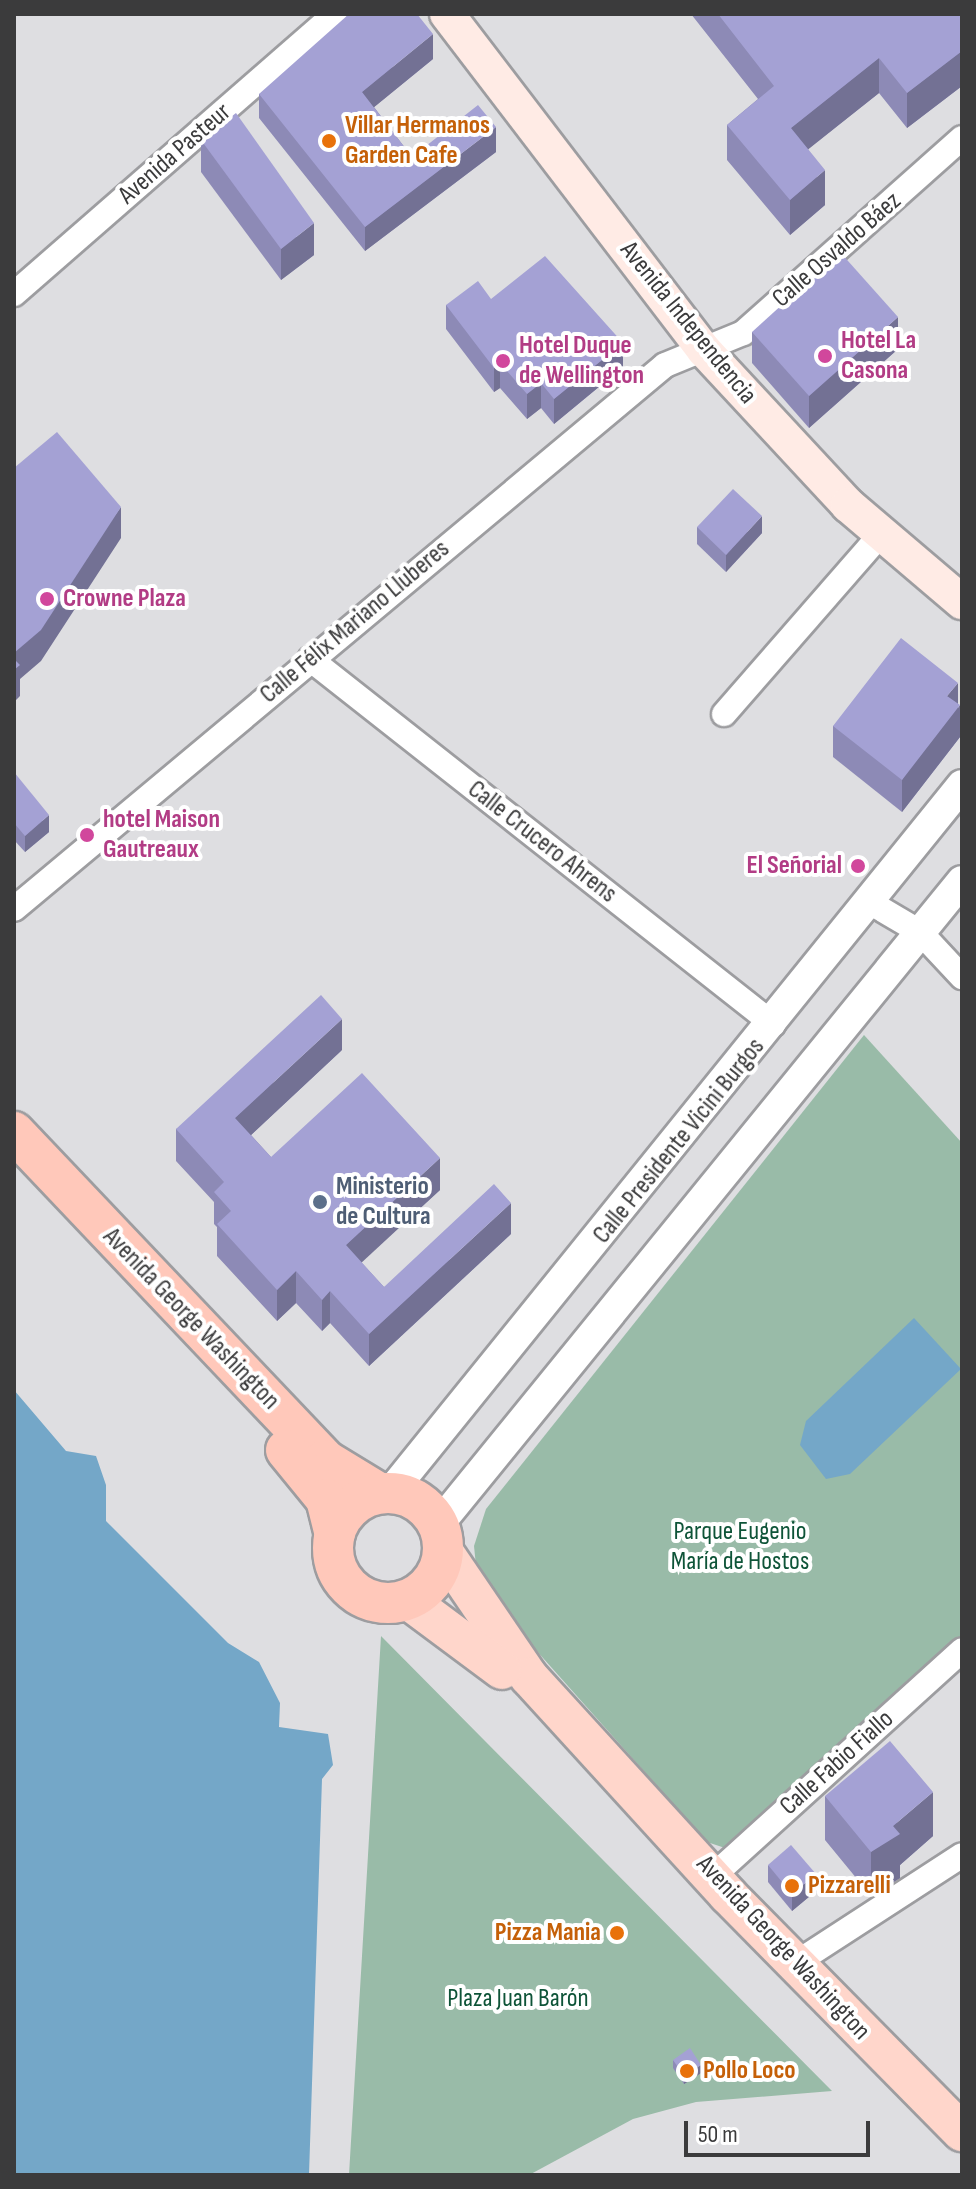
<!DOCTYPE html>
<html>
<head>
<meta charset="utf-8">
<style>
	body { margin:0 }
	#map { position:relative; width:976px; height:2189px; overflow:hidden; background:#dedee1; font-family:"Sofia Sans Condensed",sans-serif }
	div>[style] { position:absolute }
	.green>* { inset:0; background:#99bba8 }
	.water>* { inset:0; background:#74a7c8 }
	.roads { filter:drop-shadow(2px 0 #9d9da0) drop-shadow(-2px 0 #9d9da0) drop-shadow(0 2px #9d9da0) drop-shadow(0 -2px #9d9da0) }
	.minor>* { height:24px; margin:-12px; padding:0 12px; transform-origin:12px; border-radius:12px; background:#fff }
	.tertiary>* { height:30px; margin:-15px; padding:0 15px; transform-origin:15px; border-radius:15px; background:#fff }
	.secondary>* { height:34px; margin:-17px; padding:0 17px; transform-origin:17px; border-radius:17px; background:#ffebe5 }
	.primary>* { height:38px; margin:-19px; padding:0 19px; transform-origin:19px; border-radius:19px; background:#ffd6cb }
	.trunk>* { height:40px; margin:-20px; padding:0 20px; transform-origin:20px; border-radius:20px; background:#ffc8ba }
	.trunk>.ring { margin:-20px; padding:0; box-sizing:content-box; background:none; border:40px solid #ffc8ba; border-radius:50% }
	.wall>* { inset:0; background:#8d8ab6 }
	.shaded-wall>* { inset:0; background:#737194 }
	.building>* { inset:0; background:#a4a1d4 }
	.dots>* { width:22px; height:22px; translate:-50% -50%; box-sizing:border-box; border:4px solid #fff; border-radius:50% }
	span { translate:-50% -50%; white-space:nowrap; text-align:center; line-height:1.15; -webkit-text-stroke:8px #fff; paint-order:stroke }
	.food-label { font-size:26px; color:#c56008; font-weight:700 }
	.left { translate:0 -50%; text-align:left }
	.right { translate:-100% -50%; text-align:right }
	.street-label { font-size:26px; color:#3b3b3c }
	.hotel-label { font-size:26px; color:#b23c85; font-weight:700 }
	.service-label { font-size:26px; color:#4e5e75; font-weight:700 }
	.park-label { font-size:26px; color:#0e5438 }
	.frame { position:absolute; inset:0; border:16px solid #3b3b3c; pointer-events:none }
	.scale { position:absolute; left:684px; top:2121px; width:186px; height:36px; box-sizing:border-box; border:4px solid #3b3b3c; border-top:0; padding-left:10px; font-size:24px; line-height:28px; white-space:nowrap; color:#3b3b3c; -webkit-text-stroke:6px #fff; paint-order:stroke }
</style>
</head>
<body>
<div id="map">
	<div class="green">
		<i style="clip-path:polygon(864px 1035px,962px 1143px,962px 1645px,743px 1842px,725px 1848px,707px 1842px,478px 1585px,474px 1546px,486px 1509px)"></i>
		<i style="clip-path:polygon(381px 1636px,832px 2091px,696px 2102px,633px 2119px,529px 2175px,349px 2175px)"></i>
	</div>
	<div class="water">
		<i style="clip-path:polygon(914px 1318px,961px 1369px,850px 1474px,826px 1479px,800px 1445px,806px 1421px)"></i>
		<i style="clip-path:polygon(14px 1390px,66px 1451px,96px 1456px,106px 1485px,106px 1521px,228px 1643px,259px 1662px,280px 1703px,279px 1727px,328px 1734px,333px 1765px,322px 1779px,309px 2175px,14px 2175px)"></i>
	</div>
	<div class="roads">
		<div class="minor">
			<i style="left:14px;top:294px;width:426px;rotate:-41.1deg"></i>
			<i style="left:310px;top:659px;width:590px;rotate:38.25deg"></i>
			<i style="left:724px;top:714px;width:240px;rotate:-48.9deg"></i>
			<i style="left:871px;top:903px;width:57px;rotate:30.6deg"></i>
			<i style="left:920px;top:932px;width:62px;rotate:47deg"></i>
			<i style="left:14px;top:909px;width:848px;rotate:-39.88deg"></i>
			<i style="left:665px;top:365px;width:84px;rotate:-22.3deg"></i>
			<i style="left:743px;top:333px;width:293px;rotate:-41.7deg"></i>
			<i style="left:713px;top:1876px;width:336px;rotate:-42.2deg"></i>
			<i style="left:796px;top:1963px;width:198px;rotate:-33deg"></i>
		</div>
		<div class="tertiary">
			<i style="left:390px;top:1493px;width:910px;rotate:-51.06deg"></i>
			<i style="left:438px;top:1525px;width:830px;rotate:-50.87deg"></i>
		</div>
		<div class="secondary">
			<i style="left:447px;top:14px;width:423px;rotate:52.6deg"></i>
			<i style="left:704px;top:350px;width:212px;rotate:47.1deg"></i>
			<i style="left:848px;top:505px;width:150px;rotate:40.4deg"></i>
		</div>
		<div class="primary">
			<i style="left:444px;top:1552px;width:151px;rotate:55.8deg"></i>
			<i style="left:529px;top:1677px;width:295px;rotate:47.6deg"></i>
			<i style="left:728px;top:1895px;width:333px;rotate:45.4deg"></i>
			<i style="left:408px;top:1600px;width:117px;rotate:36.7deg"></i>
		</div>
		<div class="trunk">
			<i style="left:14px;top:1132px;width:452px;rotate:46.5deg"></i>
			<i style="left:325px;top:1460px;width:63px;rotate:31.4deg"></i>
			<i style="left:286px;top:1450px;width:63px;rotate:50.8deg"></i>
			<i style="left:326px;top:1499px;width:36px;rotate:76deg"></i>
			<i class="ring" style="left:333px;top:1493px;width:70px;height:70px"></i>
		</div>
	</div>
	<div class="wall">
		<i style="clip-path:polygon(691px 14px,962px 14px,962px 86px,907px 128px,879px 93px,808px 149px,825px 205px,790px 235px,727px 160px,727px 125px,758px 99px)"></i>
		<i style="clip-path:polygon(433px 59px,374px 107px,412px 157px,496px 152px,365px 251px,259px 118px,259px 94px)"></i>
		<i style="clip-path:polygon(201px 140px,314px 255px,281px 280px,201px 172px)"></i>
		<i style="clip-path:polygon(491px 299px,623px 367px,554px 424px,541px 408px,527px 419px,500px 388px,494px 392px,446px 329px,446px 305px)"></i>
		<i style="clip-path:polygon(752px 332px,898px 349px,809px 428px,752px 363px)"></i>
		<i style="clip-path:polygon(697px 527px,762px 533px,726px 572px,697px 544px)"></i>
		<i style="clip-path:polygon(958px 704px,960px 737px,902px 812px,833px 757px,833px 726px)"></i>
		<i style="clip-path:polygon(14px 772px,49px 832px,25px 852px,14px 840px)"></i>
		<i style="clip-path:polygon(342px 1050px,251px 1135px,271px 1157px,440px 1190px,361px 1262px,384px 1287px,511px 1234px,369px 1366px,330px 1323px,322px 1331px,296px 1303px,277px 1321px,217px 1256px,217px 1227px,214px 1224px,214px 1202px,176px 1161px,176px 1129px)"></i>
		<i style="clip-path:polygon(825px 1796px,933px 1836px,900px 1865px,900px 1878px,871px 1896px,825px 1840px)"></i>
		<i style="clip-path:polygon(768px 1865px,816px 1891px,792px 1911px,768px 1882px)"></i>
		<i style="clip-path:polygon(673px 2060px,701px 2073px,684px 2084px,673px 2068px)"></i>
	</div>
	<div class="shaded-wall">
		<i style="clip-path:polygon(433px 34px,433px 59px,362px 117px,362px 92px)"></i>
		<i style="clip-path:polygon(962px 51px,962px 86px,907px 128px,907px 93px)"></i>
		<i style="clip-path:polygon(879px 58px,879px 93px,791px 163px,791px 128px)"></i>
		<i style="clip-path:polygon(496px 127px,496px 152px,365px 251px,365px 227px)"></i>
		<i style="clip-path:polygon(825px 170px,825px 205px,790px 235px,790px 200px)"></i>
		<i style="clip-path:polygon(314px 223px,314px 255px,281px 280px,281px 249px)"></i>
		<i style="clip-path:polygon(898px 317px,898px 349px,809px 428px,809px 396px)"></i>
		<i style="clip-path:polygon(623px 343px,623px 367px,554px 424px,554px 399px)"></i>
		<i style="clip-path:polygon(500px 363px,500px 388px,494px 392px,494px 368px)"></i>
		<i style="clip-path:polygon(541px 383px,541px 408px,527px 419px,527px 394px)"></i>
		<i style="clip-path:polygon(121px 507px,121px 538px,41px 661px,20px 679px,20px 696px,14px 702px,14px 653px)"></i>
		<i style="clip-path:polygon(762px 516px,762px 533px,726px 572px,726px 555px)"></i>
		<i style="clip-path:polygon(958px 683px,958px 708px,960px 705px,960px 737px,902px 812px,902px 780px,947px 696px)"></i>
		<i style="clip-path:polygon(49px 815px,49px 832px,25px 852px,25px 836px)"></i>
		<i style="clip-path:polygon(342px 1019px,342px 1050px,235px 1150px,235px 1118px)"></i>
		<i style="clip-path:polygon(440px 1158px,440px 1190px,346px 1277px,346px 1245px)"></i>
		<i style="clip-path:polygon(511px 1203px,511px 1234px,369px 1366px,369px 1334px)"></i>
		<i style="clip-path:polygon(296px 1271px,296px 1303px,277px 1321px,277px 1290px)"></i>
		<i style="clip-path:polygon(330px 1291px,330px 1323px,322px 1331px,322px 1300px)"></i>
		<i style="clip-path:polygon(933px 1792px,933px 1836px,900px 1865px,900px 1878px,871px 1896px,871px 1852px,893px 1826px)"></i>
		<i style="clip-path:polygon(816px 1874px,816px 1891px,792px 1911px,792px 1894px)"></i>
		<i style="clip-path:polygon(701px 2065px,701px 2073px,684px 2084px,684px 2076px)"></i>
	</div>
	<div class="building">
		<i style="clip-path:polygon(349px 14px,417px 14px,433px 34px,362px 92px,412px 157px,478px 105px,496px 127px,365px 227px,259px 94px)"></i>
		<i style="clip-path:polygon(718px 14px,962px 14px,962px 51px,907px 93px,879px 58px,791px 128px,825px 170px,790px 200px,727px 125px,774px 86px)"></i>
		<i style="clip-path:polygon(236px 113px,314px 223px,281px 249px,201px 140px)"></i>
		<i style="clip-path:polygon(840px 252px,898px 317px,809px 396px,752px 332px)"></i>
		<i style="clip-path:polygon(545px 256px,623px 343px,554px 399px,541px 383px,527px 394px,500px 363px,494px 368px,446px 305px,478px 281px,491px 299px)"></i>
		<i style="clip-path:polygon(57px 432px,121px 507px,41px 630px,14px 653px,14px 468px)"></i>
		<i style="clip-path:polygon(733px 489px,762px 516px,726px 555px,697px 527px)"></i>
		<i style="clip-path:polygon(901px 638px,958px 683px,947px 696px,960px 705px,902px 780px,833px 726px)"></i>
		<i style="clip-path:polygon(14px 659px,20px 665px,14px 670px)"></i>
		<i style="clip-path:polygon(14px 772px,49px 815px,25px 836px,14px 823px)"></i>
		<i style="clip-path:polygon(321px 995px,342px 1019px,235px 1118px,271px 1157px,362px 1073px,440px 1158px,346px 1245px,384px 1287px,494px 1184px,511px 1203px,369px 1334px,330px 1291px,322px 1300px,296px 1271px,277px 1290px,217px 1224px,231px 1211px,214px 1192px,224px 1182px,176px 1129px)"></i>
		<i style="clip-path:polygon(890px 1741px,933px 1792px,893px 1826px,900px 1834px,871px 1852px,825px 1796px)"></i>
		<i style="clip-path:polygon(791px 1845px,816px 1874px,792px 1894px,768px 1865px)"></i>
		<i style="clip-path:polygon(690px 2048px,701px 2065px,684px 2076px,673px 2060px)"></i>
	</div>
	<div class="dots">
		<i style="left:329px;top:141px;background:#e8710a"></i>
		<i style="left:825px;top:356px;background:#d1479c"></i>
		<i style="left:503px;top:361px;background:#d1479c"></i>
		<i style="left:47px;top:599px;background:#d1479c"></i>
		<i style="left:87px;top:835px;background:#d1479c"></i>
		<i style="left:858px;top:866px;background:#d1479c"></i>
		<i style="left:320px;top:1202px;background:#5c6f8a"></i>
		<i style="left:792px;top:1886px;background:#e8710a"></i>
		<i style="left:617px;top:1933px;background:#e8710a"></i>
		<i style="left:687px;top:2071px;background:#e8710a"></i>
	</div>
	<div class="food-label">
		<span class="left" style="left:345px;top:141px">Villar Hermanos<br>Garden Cafe</span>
		<span class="left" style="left:808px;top:1886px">Pizzarelli</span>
		<span class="right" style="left:601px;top:1933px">Pizza Mania</span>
		<span class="left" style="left:703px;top:2071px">Pollo Loco</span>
	</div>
	<div class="street-label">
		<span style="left:175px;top:154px;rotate:-41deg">Avenida Pasteur</span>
		<span style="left:837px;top:250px;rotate:-41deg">Calle Osvaldo Báez</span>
		<span style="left:688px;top:323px;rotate:51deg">Avenida Independencia</span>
		<span style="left:355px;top:622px;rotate:-40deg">Calle Félix Mariano Lluberes</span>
		<span style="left:542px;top:842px;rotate:38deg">Calle Crucero Ahrens</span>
		<span style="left:679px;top:1141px;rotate:-51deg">Calle Presidente Vicini Burgos</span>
		<span style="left:191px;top:1319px;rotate:46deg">Avenida George Washington</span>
		<span style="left:837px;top:1763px;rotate:-42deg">Calle Fabio Fiallo</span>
		<span style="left:783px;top:1948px;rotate:47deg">Avenida George Washington</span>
	</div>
	<div class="hotel-label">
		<span class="left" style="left:841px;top:356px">Hotel La<br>Casona</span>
		<span class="left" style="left:519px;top:361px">Hotel Duque<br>de Wellington</span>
		<span class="left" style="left:63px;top:599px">Crowne Plaza</span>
		<span class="left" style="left:103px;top:835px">hotel Maison<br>Gautreaux</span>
		<span class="right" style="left:842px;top:866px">El Señorial</span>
	</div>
	<div class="service-label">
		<span class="left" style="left:336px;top:1202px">Ministerio<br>de Cultura</span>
	</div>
	<div class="park-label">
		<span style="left:740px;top:1547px">Parque Eugenio<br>María de Hostos</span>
		<span style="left:518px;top:1999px">Plaza Juan Barón</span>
	</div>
	<div class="frame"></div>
	<div class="scale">50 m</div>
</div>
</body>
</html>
